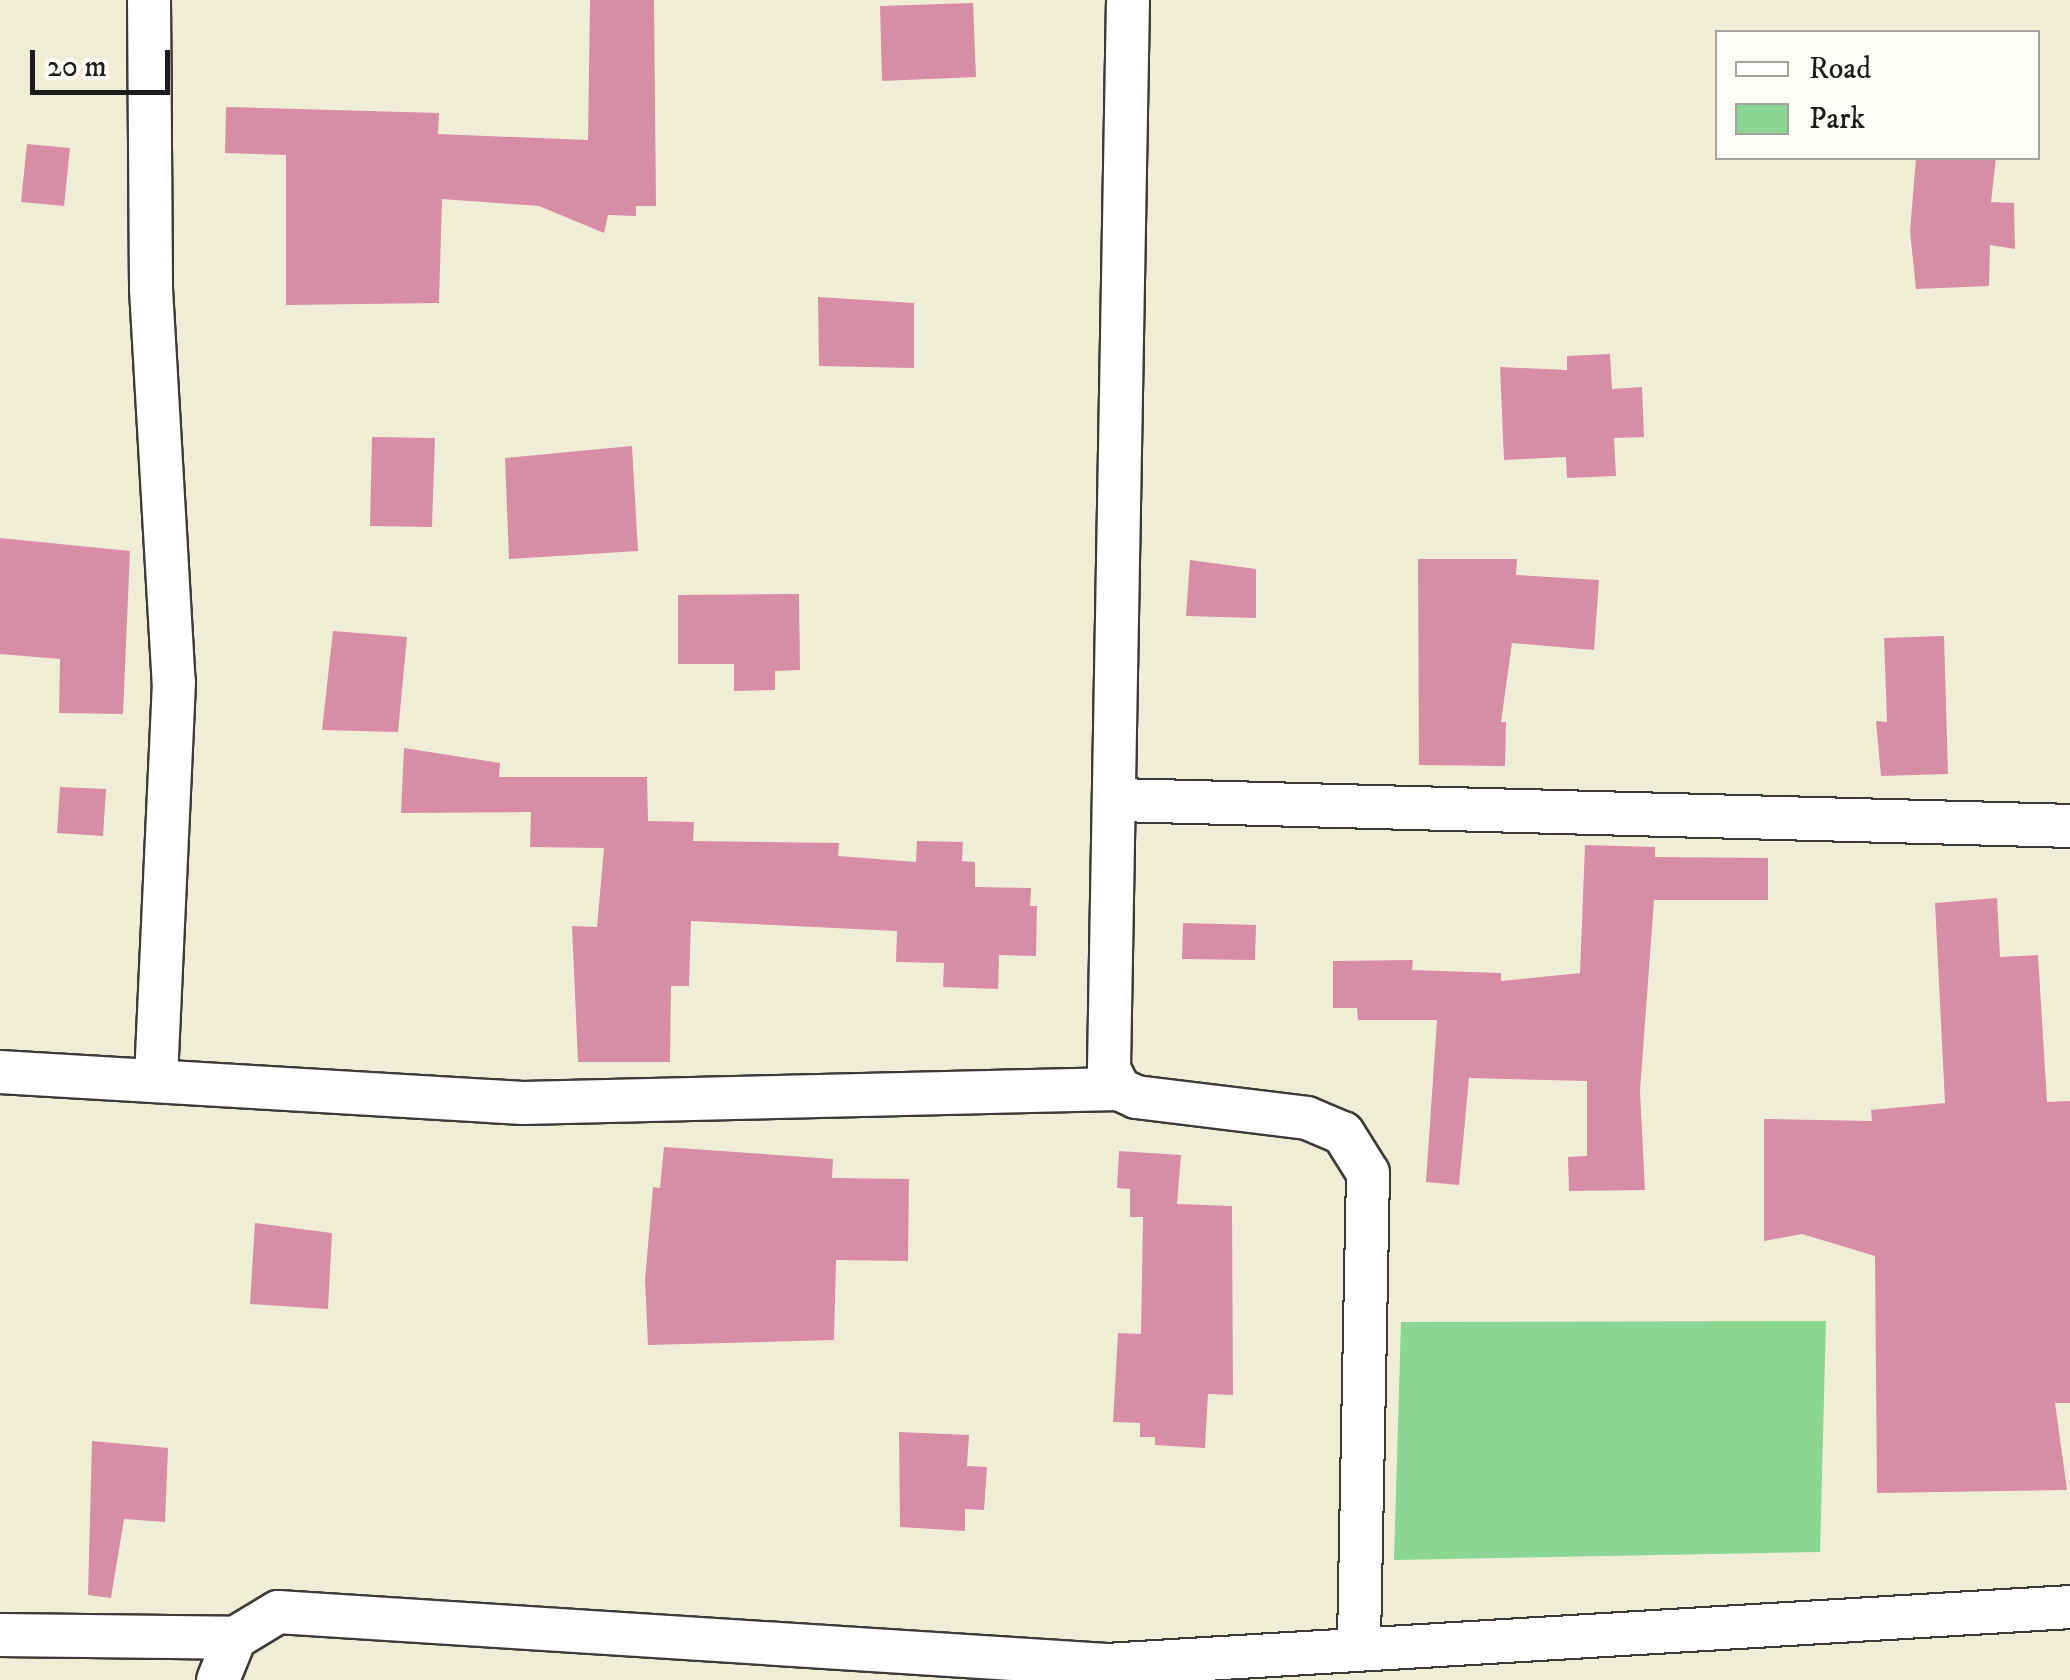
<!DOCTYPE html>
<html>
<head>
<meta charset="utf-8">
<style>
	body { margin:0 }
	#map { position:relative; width:2070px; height:1680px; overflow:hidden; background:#f0edd7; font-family:"IM FELL DW Pica",serif }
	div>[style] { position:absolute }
	.green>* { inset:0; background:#8bd692 }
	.building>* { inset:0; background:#d88da7 }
	.roads { filter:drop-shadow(2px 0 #3c3b38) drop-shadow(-2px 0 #3c3b38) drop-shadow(0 2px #3c3b38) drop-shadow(0 -2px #3c3b38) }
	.minor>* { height:42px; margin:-21px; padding:0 21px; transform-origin:21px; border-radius:21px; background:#fff }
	span { translate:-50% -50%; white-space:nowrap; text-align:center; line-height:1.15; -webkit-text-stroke:9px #fdfcf7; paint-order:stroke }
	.legend { position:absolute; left:1715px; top:30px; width:325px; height:130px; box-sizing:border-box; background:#fdfcf7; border:2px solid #a3a29f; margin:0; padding:12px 18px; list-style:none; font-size:30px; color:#1c1c1c }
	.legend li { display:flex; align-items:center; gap:20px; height:50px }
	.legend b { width:50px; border:2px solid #a3a29f }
	.scale { position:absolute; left:30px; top:50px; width:140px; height:45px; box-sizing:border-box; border:5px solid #1c1c1c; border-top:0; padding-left:12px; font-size:30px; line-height:35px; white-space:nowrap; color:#1c1c1c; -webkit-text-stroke:8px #fdfcf7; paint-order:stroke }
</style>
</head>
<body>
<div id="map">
	<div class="green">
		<i style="clip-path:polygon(1826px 1321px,1820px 1552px,1394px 1560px,1401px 1322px)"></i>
	</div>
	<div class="building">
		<i style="clip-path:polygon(590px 0,654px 0,656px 206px,636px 206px,636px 216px,608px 215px,604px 233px,539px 206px,442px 199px,439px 303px,286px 305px,286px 155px,225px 153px,226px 107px,439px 113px,438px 134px,588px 140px)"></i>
		<i style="clip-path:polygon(973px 3px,976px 77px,882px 81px,880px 6px)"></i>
		<i style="clip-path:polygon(27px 144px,70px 148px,64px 206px,21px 202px)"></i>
		<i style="clip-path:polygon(1916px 158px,1996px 158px,1991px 202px,2014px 203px,2015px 249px,1990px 245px,1989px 286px,1916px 289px,1910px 231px)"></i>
		<i style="clip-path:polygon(818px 297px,914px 303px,914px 368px,819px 366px)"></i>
		<i style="clip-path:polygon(1610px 354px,1612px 389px,1642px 387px,1644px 437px,1614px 438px,1616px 476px,1567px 478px,1566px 457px,1504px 460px,1500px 367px,1567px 370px,1567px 356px)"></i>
		<i style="clip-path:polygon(372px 437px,435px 438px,432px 527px,370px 526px)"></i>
		<i style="clip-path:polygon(632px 446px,638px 551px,509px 559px,505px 458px)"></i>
		<i style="clip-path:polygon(0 538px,130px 551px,123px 714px,59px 713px,60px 659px,0 654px)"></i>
		<i style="clip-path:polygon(1418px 559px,1517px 559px,1516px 575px,1599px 580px,1594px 650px,1512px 643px,1501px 722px,1506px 722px,1505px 766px,1419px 765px)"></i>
		<i style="clip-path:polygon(1190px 560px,1256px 569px,1256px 618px,1186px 616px)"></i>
		<i style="clip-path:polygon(799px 594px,800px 670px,775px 671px,775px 690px,734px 691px,734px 664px,678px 664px,678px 595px)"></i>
		<i style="clip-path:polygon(333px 631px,407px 637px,398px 732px,322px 730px)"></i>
		<i style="clip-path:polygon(1944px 636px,1948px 774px,1881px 776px,1876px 721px,1887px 722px,1884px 638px)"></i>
		<i style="clip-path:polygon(404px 748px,500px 763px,499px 777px,647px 777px,648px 821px,694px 822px,693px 841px,839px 843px,838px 856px,916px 862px,917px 841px,963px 842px,962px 861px,975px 862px,975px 887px,1031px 888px,1030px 906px,1037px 906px,1036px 956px,999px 955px,998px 989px,943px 987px,944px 963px,896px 962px,897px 931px,691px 921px,689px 986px,671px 986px,670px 1062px,578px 1062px,572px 926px,597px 927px,604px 848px,530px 847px,531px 812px,401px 813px)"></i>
		<i style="clip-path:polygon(60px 787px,106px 789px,103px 836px,57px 833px)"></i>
		<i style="clip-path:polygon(1585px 845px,1655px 847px,1655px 857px,1768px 858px,1768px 900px,1654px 900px,1640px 1091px,1645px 1190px,1569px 1191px,1568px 1157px,1587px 1156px,1587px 1081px,1469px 1078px,1459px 1185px,1426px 1182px,1437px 1020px,1358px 1020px,1357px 1008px,1333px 1008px,1333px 961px,1413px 960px,1412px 970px,1501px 973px,1501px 981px,1580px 973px)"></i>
		<i style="clip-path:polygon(1997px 898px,2000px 957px,2038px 955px,2047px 1102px,2070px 1101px,2070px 1403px,2055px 1403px,2067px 1490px,1877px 1493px,1875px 1256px,1802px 1234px,1764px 1241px,1764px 1119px,1872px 1121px,1871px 1110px,1945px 1103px,1935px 903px)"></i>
		<i style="clip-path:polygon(1183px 923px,1256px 925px,1255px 960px,1182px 959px)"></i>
		<i style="clip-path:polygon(664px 1147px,833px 1159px,832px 1178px,909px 1179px,908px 1261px,836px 1260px,834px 1340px,648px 1345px,645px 1280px,653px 1187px,660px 1188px)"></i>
		<i style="clip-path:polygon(1119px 1151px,1181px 1155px,1177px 1204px,1232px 1206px,1233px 1395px,1208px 1394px,1205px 1448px,1155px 1445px,1155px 1437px,1140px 1437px,1140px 1423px,1113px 1422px,1118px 1333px,1141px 1334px,1143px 1217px,1130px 1217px,1130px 1189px,1117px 1188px)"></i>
		<i style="clip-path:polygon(255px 1223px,332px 1233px,328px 1309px,250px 1304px)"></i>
		<i style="clip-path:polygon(899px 1432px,969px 1435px,967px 1466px,987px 1467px,984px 1510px,965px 1509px,965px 1531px,900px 1527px)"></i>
		<i style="clip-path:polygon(92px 1441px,168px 1448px,165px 1522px,124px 1519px,111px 1598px,88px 1595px)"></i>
	</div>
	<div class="roads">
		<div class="minor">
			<i style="left:149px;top:0;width:289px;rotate:89.6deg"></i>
			<i style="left:151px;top:289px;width:394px;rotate:86.7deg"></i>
			<i style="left:174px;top:682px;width:397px;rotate:92.6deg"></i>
			<i style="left:1128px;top:0;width:1069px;rotate:91.02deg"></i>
			<i style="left:1109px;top:1069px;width:22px;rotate:63deg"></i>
			<i style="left:1119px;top:1089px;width:19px;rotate:25deg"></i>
			<i style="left:1136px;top:1097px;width:172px;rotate:7deg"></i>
			<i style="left:1307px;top:1118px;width:39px;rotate:23deg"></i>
			<i style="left:1343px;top:1133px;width:47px;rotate:58deg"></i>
			<i style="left:1368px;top:1173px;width:476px;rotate:91.1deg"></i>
			<i style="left:1118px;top:800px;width:952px;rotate:1.56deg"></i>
			<i style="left:0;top:1072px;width:524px;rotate:3.39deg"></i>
			<i style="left:523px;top:1103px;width:596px;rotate:-1.35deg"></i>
			<i style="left:0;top:1635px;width:235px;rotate:0.7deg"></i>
			<i style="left:218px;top:1680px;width:45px;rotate:-68deg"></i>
			<i style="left:235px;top:1638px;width:50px;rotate:-31.2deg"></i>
			<i style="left:278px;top:1612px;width:830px;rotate:3.66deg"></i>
			<i style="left:1106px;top:1680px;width:15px;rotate:-90deg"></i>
			<i style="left:1106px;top:1665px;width:966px;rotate:-3.44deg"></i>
		</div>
	</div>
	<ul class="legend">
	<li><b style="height:12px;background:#fff"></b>Road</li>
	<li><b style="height:28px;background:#8bd692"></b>Park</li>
	</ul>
	<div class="scale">20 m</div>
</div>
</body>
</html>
